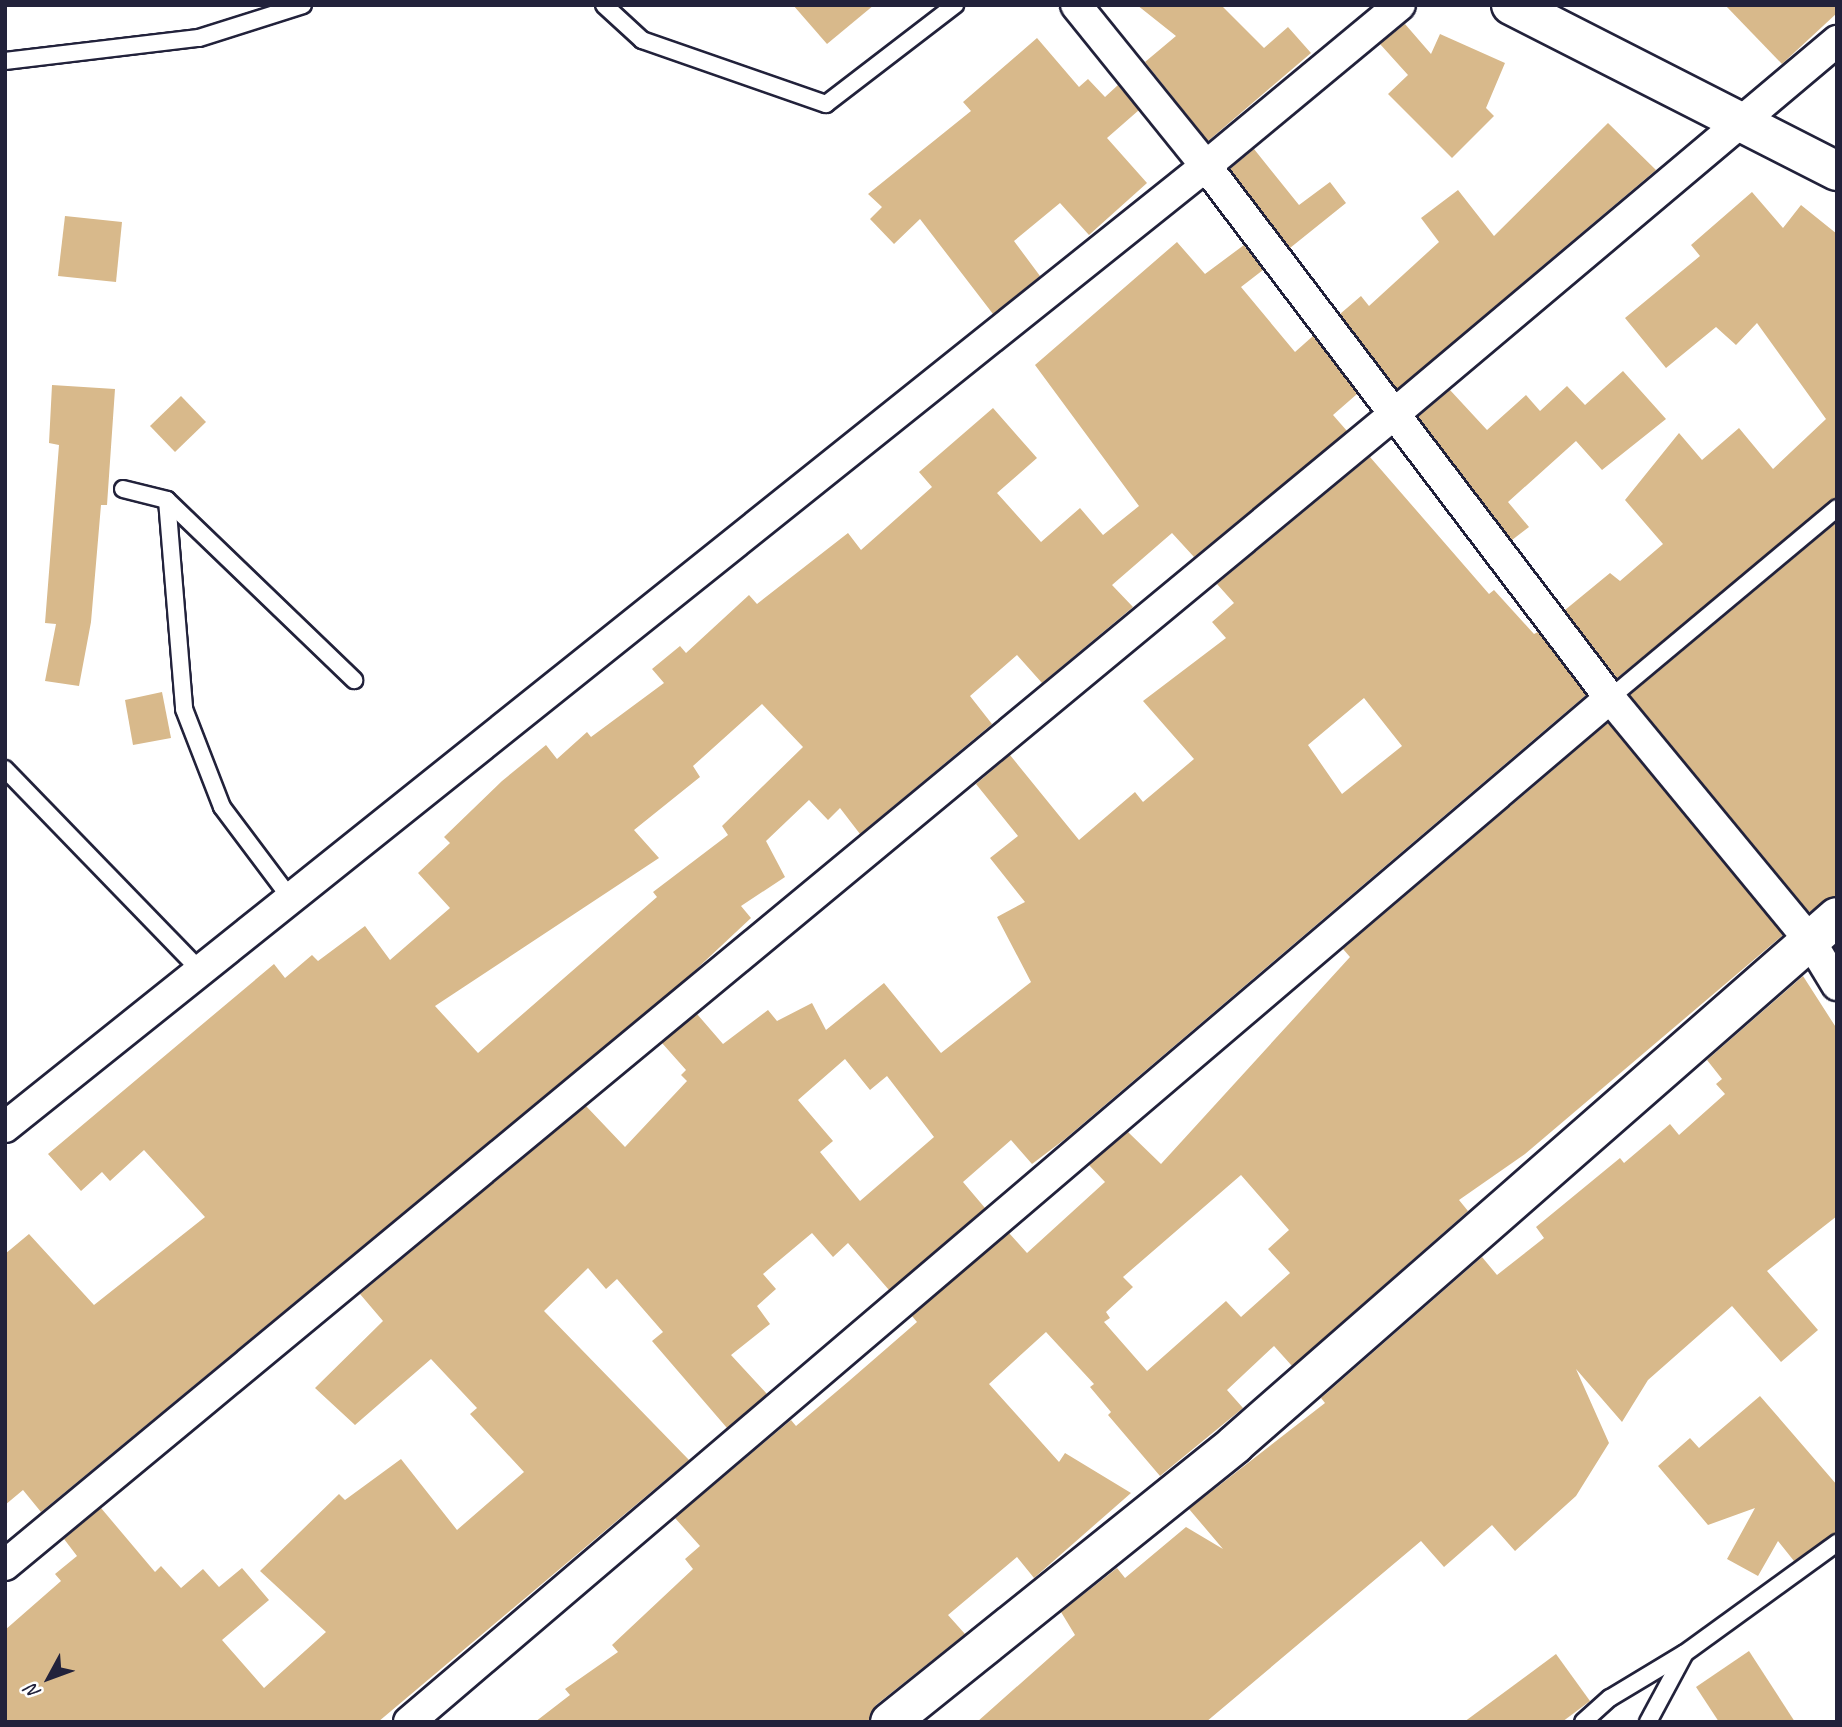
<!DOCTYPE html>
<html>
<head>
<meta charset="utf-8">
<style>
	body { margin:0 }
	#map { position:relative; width:1842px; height:1727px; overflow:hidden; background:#fff; font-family:Caveat,sans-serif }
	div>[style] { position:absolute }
	.building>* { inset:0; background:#d8b98b }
	.roads { filter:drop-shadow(2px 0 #22223b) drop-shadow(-2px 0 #22223b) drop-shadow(0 2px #22223b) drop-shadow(0 -2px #22223b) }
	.lane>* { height:16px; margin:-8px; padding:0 8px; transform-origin:8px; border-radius:8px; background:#fff }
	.street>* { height:30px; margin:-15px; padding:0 15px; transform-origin:15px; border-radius:15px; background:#fff }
	.secondary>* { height:38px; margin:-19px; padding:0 19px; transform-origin:19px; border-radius:19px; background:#fff }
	span { translate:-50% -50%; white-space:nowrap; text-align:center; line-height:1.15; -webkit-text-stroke:5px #fff; paint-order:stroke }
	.frame { position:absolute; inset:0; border:7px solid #22223b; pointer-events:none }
	.north { position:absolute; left:14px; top:1643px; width:70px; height:70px; -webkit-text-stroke:5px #fff; paint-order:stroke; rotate:229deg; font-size:19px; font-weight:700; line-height:28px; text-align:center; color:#22223b }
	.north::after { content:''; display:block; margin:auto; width:24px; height:32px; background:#22223b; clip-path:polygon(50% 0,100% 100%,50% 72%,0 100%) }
</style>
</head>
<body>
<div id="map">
	<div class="building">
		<i style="clip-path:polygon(793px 5px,874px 5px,827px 44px)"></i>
		<i style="clip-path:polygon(1137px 5px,1221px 5px,1264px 48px,1288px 27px,1311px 53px,1208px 141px,1145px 62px,1176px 36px)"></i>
		<i style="clip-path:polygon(1725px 5px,1837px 5px,1837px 13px,1782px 64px)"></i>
		<i style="clip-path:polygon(1405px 24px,1431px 54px,1440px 34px,1505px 63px,1486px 108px,1494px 116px,1452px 158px,1388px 94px,1408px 75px,1380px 44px)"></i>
		<i style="clip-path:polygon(1037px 38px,1079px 87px,1088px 79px,1105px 97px,1118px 85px,1139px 110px,1107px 138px,1147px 183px,1089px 235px,1060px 203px,1014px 241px,1040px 276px,993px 314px,920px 219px,894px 244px,870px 219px,882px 207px,868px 194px,971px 111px,963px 102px)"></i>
		<i style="clip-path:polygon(1608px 123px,1656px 170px,1397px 389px,1340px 314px,1361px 296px,1369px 306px,1439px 242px,1421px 218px,1458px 190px,1494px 236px)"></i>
		<i style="clip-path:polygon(1254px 149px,1299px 205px,1330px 182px,1346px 203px,1290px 248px,1230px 169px)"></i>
		<i style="clip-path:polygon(1752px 192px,1783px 228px,1801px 205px,1837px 234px,1837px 498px,1617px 678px,1565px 610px,1610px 573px,1620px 581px,1663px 544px,1625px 500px,1679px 433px,1702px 460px,1739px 428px,1773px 469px,1826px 419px,1757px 323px,1736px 345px,1716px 327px,1666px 368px,1625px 318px,1700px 256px,1691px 245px)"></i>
		<i style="clip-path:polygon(65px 216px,122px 222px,116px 282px,58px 276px)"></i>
		<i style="clip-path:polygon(evenodd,1177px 242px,1205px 274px,1244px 245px,1263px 270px,1241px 287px,1295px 352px,1313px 336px,1357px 394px,1333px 415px,1347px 431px,1194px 557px,1172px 533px,1112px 585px,1133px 607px,1042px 683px,1017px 655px,970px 696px,992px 724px,860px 834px,840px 808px,828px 820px,809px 800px,766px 841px,785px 877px,741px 906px,751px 918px,689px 976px,41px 1512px,23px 1490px,5px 1505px,5px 1254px,29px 1234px,94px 1305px,205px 1217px,144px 1150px,110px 1181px,102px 1172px,81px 1191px,48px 1154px,274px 964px,285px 978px,312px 955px,318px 961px,365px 926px,390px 960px,450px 908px,418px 873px,450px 843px,444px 837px,502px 781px,546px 745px,557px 759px,587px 732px,591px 737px,664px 683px,652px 669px,680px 646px,686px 653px,749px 595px,757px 604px,848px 533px,861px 550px,932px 487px,919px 472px,993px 408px,1037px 458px,997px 493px,1041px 542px,1080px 508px,1103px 535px,1139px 506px,1035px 365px,1177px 242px,762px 704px,803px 747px,722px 826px,728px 835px,653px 892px,657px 897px,478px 1053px,435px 1006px,659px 858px,634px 830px,700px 777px,693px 766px,762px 704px)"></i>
		<i style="clip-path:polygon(1623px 371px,1666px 419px,1602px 470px,1576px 441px,1508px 502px,1529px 527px,1512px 540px,1418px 417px,1450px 390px,1487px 430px,1526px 395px,1540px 411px,1567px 386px,1585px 405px)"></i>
		<i style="clip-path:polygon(52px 385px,115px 389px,107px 505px,101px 505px,91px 622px,79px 686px,45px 681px,56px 624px,45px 623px,59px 445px,49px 443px)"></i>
		<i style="clip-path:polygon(181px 396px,206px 422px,175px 452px,150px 426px)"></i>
		<i style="clip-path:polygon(evenodd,1370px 457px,1489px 594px,1494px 590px,1534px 634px,1538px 632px,1586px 695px,1065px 1139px,1032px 1164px,1011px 1140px,963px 1182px,985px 1208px,889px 1290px,848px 1243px,833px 1257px,812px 1233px,763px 1274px,776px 1289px,757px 1306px,770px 1324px,731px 1355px,767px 1394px,727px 1428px,652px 1341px,663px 1332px,617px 1279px,606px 1289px,588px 1268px,544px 1311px,689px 1460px,378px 1722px,5px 1722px,5px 1630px,61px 1581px,55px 1574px,77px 1556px,64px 1539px,101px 1508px,155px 1572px,161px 1566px,181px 1588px,203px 1569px,219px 1587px,242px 1568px,269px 1600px,222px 1640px,264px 1688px,326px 1632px,260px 1571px,339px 1494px,345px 1500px,401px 1459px,457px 1530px,524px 1472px,470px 1414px,477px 1408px,431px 1359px,355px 1425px,315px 1388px,383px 1321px,360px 1294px,586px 1106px,625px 1147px,687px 1081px,681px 1075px,686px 1070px,662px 1043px,697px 1014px,723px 1044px,768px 1010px,777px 1021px,812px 1003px,826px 1030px,884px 983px,941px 1053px,1031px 982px,997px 917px,1025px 902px,990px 858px,1018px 836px,976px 784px,1010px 755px,1079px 840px,1135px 792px,1143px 802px,1194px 759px,1143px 701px,1226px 638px,1212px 622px,1234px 603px,1217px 584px,1370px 457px,1364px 698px,1402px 746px,1342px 794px,1308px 745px,1364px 698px,1370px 457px,845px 1059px,870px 1090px,887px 1076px,934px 1137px,860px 1201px,820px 1152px,833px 1141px,798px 1100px,845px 1059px)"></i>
		<i style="clip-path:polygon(1837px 522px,1837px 896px,1809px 912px,1630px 695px)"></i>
		<i style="clip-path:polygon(162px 692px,171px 738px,133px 745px,125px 700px)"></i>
		<i style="clip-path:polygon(evenodd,1608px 723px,1783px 935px,1525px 1154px,1459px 1200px,1468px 1211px,1292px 1366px,1274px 1346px,1227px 1390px,1243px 1408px,1160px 1476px,1108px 1415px,1111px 1412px,1090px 1387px,1094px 1384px,1046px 1332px,989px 1384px,1059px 1462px,1065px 1453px,1131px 1493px,1034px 1578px,1017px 1557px,948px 1615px,965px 1634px,876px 1705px,868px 1722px,535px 1722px,570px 1695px,565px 1689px,618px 1652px,612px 1645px,693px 1569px,685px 1559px,700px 1546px,675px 1518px,791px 1420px,796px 1426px,849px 1381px,917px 1322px,912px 1316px,1009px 1233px,1027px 1253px,1105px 1182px,1089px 1165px,1128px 1132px,1161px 1164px,1350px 957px,1343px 949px,1608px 723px,1241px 1175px,1289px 1230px,1268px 1249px,1290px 1273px,1241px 1317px,1226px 1301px,1147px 1371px,1104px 1322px,1110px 1318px,1106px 1312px,1133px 1287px,1123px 1277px,1241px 1175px)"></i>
		<i style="clip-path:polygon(1803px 976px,1837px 1029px,1837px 1216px,1767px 1271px,1818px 1330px,1781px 1362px,1732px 1306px,1648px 1380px,1622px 1422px,1576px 1369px,1609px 1443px,1576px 1496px,1515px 1551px,1492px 1525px,1444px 1567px,1421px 1541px,1206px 1722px,977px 1722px,1075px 1635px,1061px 1612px,1117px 1568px,1125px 1578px,1186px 1527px,1223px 1549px,1189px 1509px,1325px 1403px,1321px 1398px,1482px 1257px,1497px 1275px,1544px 1238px,1536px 1227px,1620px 1158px,1624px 1163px,1670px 1124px,1679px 1135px,1725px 1094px,1716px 1084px,1722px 1079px,1707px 1060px)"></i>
		<i style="clip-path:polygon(1760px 1396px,1837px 1485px,1837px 1533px,1794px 1561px,1778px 1541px,1758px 1576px,1727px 1559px,1755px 1508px,1708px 1525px,1658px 1466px,1690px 1438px,1699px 1448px)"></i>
		<i style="clip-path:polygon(1749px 1651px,1795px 1722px,1719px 1722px,1696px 1687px)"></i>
		<i style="clip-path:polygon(1556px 1654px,1590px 1701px,1562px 1722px,1464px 1722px)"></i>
	</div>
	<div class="roads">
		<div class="lane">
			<i style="left:604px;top:5px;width:52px;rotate:42.6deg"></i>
			<i style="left:642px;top:40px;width:195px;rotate:19.2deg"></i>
			<i style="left:826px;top:104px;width:163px;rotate:-37.5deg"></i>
			<i style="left:5px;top:61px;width:195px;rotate:-6.8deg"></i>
			<i style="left:199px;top:38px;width:109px;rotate:-17.6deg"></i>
			<i style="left:123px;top:489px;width:45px;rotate:14deg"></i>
			<i style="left:167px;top:500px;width:210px;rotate:85.3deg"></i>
			<i style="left:184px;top:709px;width:105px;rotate:68.8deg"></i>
			<i style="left:222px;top:807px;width:115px;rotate:53.1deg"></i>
			<i style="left:167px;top:500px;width:260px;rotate:43.9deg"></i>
			<i style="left:1610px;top:698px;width:296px;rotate:-39.9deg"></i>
			<i style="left:5px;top:769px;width:281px;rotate:45.9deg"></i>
			<i style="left:1583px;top:1722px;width:36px;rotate:-42deg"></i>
			<i style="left:1610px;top:1698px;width:87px;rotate:-31deg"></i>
			<i style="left:1685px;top:1653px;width:188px;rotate:-35.9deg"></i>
			<i style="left:1648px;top:1722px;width:76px;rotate:-61.8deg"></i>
		</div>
		<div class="street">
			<i style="left:1076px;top:5px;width:207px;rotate:51.1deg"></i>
			<i style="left:1206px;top:166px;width:668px;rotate:52.79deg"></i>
			<i style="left:1610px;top:698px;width:313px;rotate:50.5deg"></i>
			<i style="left:1809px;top:939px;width:54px;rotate:58.7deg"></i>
			<i style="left:5px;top:1127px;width:1538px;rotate:-38.67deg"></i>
			<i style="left:1206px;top:166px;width:252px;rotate:-39.7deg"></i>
			<i style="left:5px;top:1565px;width:1803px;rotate:-39.64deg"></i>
			<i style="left:1393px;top:415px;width:581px;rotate:-40.11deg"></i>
			<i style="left:409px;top:1722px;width:1578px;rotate:-40.45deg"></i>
		</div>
		<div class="secondary">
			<i style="left:1511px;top:5px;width:366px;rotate:27deg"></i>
			<i style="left:890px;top:1722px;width:442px;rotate:-38.8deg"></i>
			<i style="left:1234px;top:1445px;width:801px;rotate:-41.21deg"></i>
		</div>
	</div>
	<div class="frame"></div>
	<div class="north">N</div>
</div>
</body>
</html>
